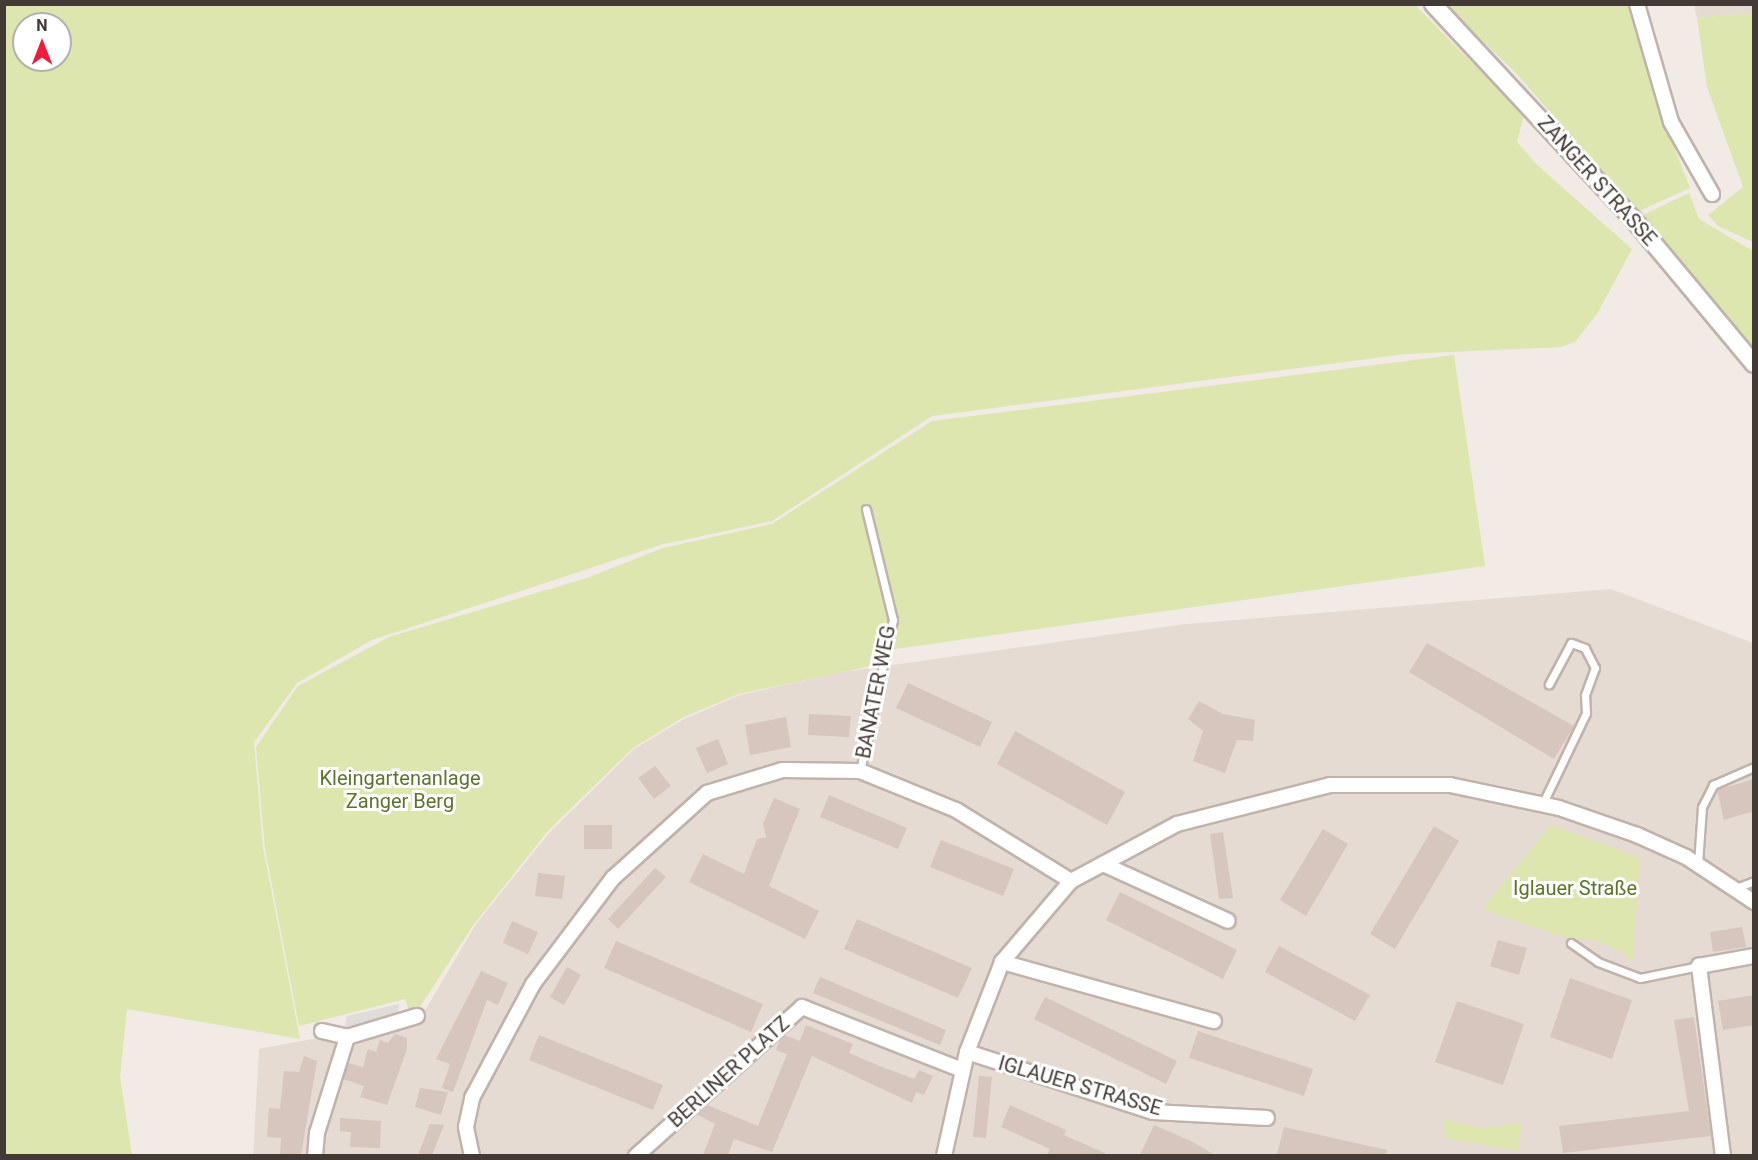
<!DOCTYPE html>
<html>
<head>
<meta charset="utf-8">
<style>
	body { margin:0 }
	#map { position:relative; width:1758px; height:1160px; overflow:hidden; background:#f2eae5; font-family:Roboto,sans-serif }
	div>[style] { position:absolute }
	.residential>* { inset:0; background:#e6dbd3 }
	.green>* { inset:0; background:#dde6af }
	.parking>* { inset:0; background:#e0dcda }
	.building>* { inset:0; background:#d6c6be }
	.roads { filter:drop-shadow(2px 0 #c0b3ab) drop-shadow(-2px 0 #c0b3ab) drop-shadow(0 2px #c0b3ab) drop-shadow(0 -2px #c0b3ab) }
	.service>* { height:7px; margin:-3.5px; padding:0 3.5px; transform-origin:3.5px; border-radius:3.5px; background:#fff }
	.minor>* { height:14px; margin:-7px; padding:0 7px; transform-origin:7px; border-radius:7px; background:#fff }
	.tertiary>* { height:16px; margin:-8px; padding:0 8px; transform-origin:8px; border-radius:8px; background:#fff }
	span { translate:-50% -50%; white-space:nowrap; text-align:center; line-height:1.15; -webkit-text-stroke:6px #fff; paint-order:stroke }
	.street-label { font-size:20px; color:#443a35 }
	.park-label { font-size:20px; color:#5c742a }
	.frame { position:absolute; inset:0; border:6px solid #443a35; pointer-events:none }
	.north { position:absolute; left:12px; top:12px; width:60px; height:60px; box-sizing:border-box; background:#fff; border:2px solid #b4b0ae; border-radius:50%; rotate:0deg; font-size:16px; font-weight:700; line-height:24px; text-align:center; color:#443a35 }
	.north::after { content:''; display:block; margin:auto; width:21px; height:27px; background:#f41a3a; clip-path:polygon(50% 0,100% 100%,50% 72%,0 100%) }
</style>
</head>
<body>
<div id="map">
	<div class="residential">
		<i style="clip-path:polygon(1694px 5px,1753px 5px,1753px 13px,1697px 18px)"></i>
		<i style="clip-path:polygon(1611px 589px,1753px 643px,1753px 1155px,253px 1156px,259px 1049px,420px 1019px,476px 924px,549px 833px,634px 749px,684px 719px,740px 695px,842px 672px,1186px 624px)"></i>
	</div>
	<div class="green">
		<i style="clip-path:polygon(evenodd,5px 4px,1415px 5px,1524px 115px,1517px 142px,1536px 164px,1632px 249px,1597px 314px,1575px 342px,1561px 347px,1406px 354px,932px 416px,772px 521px,660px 545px,372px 640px,297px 683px,254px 742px,263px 847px,300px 1039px,127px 1009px,120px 1077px,132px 1155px,5px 1155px,5px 4px,24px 24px,60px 24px,60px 60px,24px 60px,24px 24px)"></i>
		<i style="clip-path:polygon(1444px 5px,1633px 5px,1658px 106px,1690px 188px,1637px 212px,1516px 73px)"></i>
		<i style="clip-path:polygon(1753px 13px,1754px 13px,1753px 242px,1718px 226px,1708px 215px,1743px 187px,1707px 87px,1697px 18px)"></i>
		<i style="clip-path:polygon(1689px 193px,1699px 219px,1753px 251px,1753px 348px,1641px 216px)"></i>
		<i style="clip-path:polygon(1454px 355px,1485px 566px,895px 649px,876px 665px,739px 694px,684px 717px,633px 748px,548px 831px,474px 924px,412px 1019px,405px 999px,299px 1026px,265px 849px,256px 747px,298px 686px,389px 637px,587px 578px,663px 548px,772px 524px,932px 421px)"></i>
		<i style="clip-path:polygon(1551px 825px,1640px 858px,1632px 963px,1622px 952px,1591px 938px,1575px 941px,1482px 909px)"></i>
		<i style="clip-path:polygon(1443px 1119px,1481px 1128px,1522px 1123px,1517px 1151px,1445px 1138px)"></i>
	</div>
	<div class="parking">
		<i style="clip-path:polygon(399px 1004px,397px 1018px,344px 1030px,347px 1016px)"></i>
	</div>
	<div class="building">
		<i style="clip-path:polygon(1427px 643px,1574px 726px,1554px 759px,1409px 672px)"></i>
		<i style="clip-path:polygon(908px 683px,992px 722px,980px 747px,896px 708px)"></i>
		<i style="clip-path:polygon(1199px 701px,1223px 714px,1255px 720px,1253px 741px,1237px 740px,1225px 773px,1193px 761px,1203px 731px,1188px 719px)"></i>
		<i style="clip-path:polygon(809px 714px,851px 716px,849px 737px,808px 735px)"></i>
		<i style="clip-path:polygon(786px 717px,791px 747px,750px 755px,745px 725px)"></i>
		<i style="clip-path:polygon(1015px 731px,1125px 792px,1107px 825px,997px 764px)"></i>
		<i style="clip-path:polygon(718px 739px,728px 764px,707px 773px,696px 748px)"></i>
		<i style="clip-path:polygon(655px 766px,671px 786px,654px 799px,638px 778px)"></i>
		<i style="clip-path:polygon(1754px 779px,1754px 811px,1724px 820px,1717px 790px)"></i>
		<i style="clip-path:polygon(829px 795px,907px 828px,898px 849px,820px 817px)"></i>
		<i style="clip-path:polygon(774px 798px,800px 809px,769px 886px,819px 911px,805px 939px,689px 882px,703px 854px,744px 874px,757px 839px,766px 837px,763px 824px)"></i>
		<i style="clip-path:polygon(584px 825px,612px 825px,612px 849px,584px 849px)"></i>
		<i style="clip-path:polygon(1434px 826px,1459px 841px,1395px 949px,1370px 934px)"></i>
		<i style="clip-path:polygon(1323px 829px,1348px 844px,1306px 916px,1280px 900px)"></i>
		<i style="clip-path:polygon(1223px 832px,1233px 898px,1219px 899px,1210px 834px)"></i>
		<i style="clip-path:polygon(941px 840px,1014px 869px,1003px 896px,930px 867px)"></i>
		<i style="clip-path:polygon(655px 868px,666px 877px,618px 929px,608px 919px)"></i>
		<i style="clip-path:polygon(538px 873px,565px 876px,562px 899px,535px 896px)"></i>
		<i style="clip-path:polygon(1120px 892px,1237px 950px,1223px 979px,1106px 920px)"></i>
		<i style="clip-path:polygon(857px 919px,972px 968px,958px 998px,844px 949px)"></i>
		<i style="clip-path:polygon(512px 921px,538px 932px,528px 954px,503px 943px)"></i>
		<i style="clip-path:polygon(1742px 927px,1746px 947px,1713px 952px,1710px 932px)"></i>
		<i style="clip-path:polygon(1498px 940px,1527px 948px,1519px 975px,1490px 966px)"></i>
		<i style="clip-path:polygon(616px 941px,763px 1004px,751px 1032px,604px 968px)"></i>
		<i style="clip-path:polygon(1279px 946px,1370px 995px,1355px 1021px,1265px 972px)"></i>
		<i style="clip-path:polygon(567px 967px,581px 975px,564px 1005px,550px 997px)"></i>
		<i style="clip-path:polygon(481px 971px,508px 983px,498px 1005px,487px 1000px,453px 1092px,442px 1088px,450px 1064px,436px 1059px)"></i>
		<i style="clip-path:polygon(820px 977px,946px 1030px,940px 1045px,813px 993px)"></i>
		<i style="clip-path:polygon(1570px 978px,1632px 1000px,1612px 1059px,1550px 1037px)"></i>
		<i style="clip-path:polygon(1754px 995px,1754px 1025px,1723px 1030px,1718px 1001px)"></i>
		<i style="clip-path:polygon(1045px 997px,1177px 1061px,1166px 1084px,1034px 1019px)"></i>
		<i style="clip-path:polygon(1457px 1001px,1524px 1024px,1503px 1085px,1435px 1062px)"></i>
		<i style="clip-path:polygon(1694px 1017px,1711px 1136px,1563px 1153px,1559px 1126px,1689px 1111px,1674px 1020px)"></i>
		<i style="clip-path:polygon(806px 1025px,853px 1044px,849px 1053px,880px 1066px,914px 1079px,919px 1070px,933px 1076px,924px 1095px,916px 1092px,912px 1103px,812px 1056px,772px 1152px,734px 1139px,728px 1155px,703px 1155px,715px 1124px,696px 1114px,707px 1105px,758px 1126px,787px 1054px,776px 1050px,780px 1039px,784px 1035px,800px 1041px)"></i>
		<i style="clip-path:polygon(1198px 1031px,1313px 1069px,1304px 1096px,1189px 1058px)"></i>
		<i style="clip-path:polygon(395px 1034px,407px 1038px,407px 1049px,387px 1105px,360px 1097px,364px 1086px,343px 1079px,348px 1063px,363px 1067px,368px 1049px,376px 1052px,380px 1040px,388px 1043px)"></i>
		<i style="clip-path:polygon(539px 1035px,663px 1085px,653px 1110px,529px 1060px)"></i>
		<i style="clip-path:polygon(304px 1056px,317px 1061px,301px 1155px,280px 1155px,281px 1138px,267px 1137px,269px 1108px,280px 1109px,284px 1071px,299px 1072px)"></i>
		<i style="clip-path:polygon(979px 1076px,992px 1077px,986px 1138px,973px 1137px)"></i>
		<i style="clip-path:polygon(420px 1088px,448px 1092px,441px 1115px,415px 1107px)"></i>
		<i style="clip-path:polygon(1010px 1105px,1066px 1130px,1064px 1135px,1109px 1155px,1047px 1155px,1050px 1149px,1001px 1127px)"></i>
		<i style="clip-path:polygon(340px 1118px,381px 1121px,380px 1148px,350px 1147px,351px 1132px,340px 1131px)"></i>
		<i style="clip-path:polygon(430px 1124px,444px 1125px,432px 1155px,418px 1155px)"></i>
		<i style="clip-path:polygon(1154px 1125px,1191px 1141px,1215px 1155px,1140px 1155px)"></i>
		<i style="clip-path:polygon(1284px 1127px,1387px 1150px,1386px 1155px,1277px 1154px)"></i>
	</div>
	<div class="roads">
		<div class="service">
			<i style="left:860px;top:771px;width:155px;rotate:-77.7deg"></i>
			<i style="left:893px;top:620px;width:114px;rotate:-103.7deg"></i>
			<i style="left:1542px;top:805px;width:102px;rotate:-64.4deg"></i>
			<i style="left:1586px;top:713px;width:18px;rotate:-93deg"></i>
			<i style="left:1585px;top:695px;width:29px;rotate:-70deg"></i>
			<i style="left:1595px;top:668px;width:22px;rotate:-117deg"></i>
			<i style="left:1585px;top:648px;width:15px;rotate:-160deg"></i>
			<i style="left:1571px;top:643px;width:47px;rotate:118.2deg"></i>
			<i style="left:1698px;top:864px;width:57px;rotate:-86deg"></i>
			<i style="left:1702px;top:807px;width:25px;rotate:-63deg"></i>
			<i style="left:1713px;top:785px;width:45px;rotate:-23.7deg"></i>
			<i style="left:1736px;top:888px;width:19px;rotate:-21deg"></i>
			<i style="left:1571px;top:943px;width:33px;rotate:35deg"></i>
			<i style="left:1598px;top:962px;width:45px;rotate:20.9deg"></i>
			<i style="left:1640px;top:978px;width:60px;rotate:-11.5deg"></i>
		</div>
		<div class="minor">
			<i style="left:1637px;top:4px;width:123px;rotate:73.9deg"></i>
			<i style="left:1671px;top:122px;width:83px;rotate:60.3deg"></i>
			<i style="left:1103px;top:864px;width:137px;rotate:24.5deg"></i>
			<i style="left:1002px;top:962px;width:220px;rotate:15.6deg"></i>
			<i style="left:322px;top:1031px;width:26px;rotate:13deg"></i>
			<i style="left:967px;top:1052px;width:195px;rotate:17.9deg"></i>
			<i style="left:1153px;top:1112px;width:114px;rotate:3deg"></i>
			<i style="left:315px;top:1156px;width:23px;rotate:-85deg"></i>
			<i style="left:317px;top:1133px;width:101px;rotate:-72.6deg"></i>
			<i style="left:347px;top:1037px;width:73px;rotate:-16.7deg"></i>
			<i style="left:472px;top:1156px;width:30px;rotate:-102deg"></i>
			<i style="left:466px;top:1127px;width:30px;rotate:-78deg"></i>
			<i style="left:472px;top:1098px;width:129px;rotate:-61.8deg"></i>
			<i style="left:533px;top:984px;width:133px;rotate:-53deg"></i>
			<i style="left:613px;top:878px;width:127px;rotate:-42.1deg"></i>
			<i style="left:707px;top:793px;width:78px;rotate:-17deg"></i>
			<i style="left:782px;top:770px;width:78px;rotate:0.7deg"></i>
			<i style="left:860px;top:771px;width:104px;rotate:22.1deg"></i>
			<i style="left:956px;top:810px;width:135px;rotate:31.7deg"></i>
			<i style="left:636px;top:1156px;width:223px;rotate:-41.9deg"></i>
			<i style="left:802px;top:1007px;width:172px;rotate:21.5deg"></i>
			<i style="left:944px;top:1156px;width:107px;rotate:-77.5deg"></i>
			<i style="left:967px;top:1052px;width:97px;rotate:-68.7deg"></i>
			<i style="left:1002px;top:962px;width:106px;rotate:-49.6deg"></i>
			<i style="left:1071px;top:881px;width:120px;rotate:-28.3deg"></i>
			<i style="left:1177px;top:824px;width:158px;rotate:-14.3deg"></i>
			<i style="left:1330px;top:785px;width:120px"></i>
			<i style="left:1450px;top:785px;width:111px;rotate:11.9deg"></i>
			<i style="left:1559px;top:808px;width:83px;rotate:19.1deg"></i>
			<i style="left:1637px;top:835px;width:54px;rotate:24.2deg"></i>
			<i style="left:1686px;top:857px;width:82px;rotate:33.5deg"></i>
			<i style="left:1723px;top:1156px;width:192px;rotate:-97.2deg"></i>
			<i style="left:1699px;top:966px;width:56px;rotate:-10.3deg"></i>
		</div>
		<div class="tertiary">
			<i style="left:1433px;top:4px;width:295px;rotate:47.1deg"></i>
			<i style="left:1634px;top:220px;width:187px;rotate:50.2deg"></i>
		</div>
	</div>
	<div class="street-label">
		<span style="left:1597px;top:181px;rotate:48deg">ZANGER STRASSE</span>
		<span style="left:876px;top:692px;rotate:-79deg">BANATER WEG</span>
		<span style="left:729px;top:1072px;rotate:-42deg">BERLINER PLATZ</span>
		<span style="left:1080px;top:1086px;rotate:16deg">IGLAUER STRASSE</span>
	</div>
	<div class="park-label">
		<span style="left:400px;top:790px">Kleingartenanlage<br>Zanger Berg</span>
		<span style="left:1575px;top:888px">Iglauer Straße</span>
	</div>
	<div class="frame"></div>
	<div class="north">N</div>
</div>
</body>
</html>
